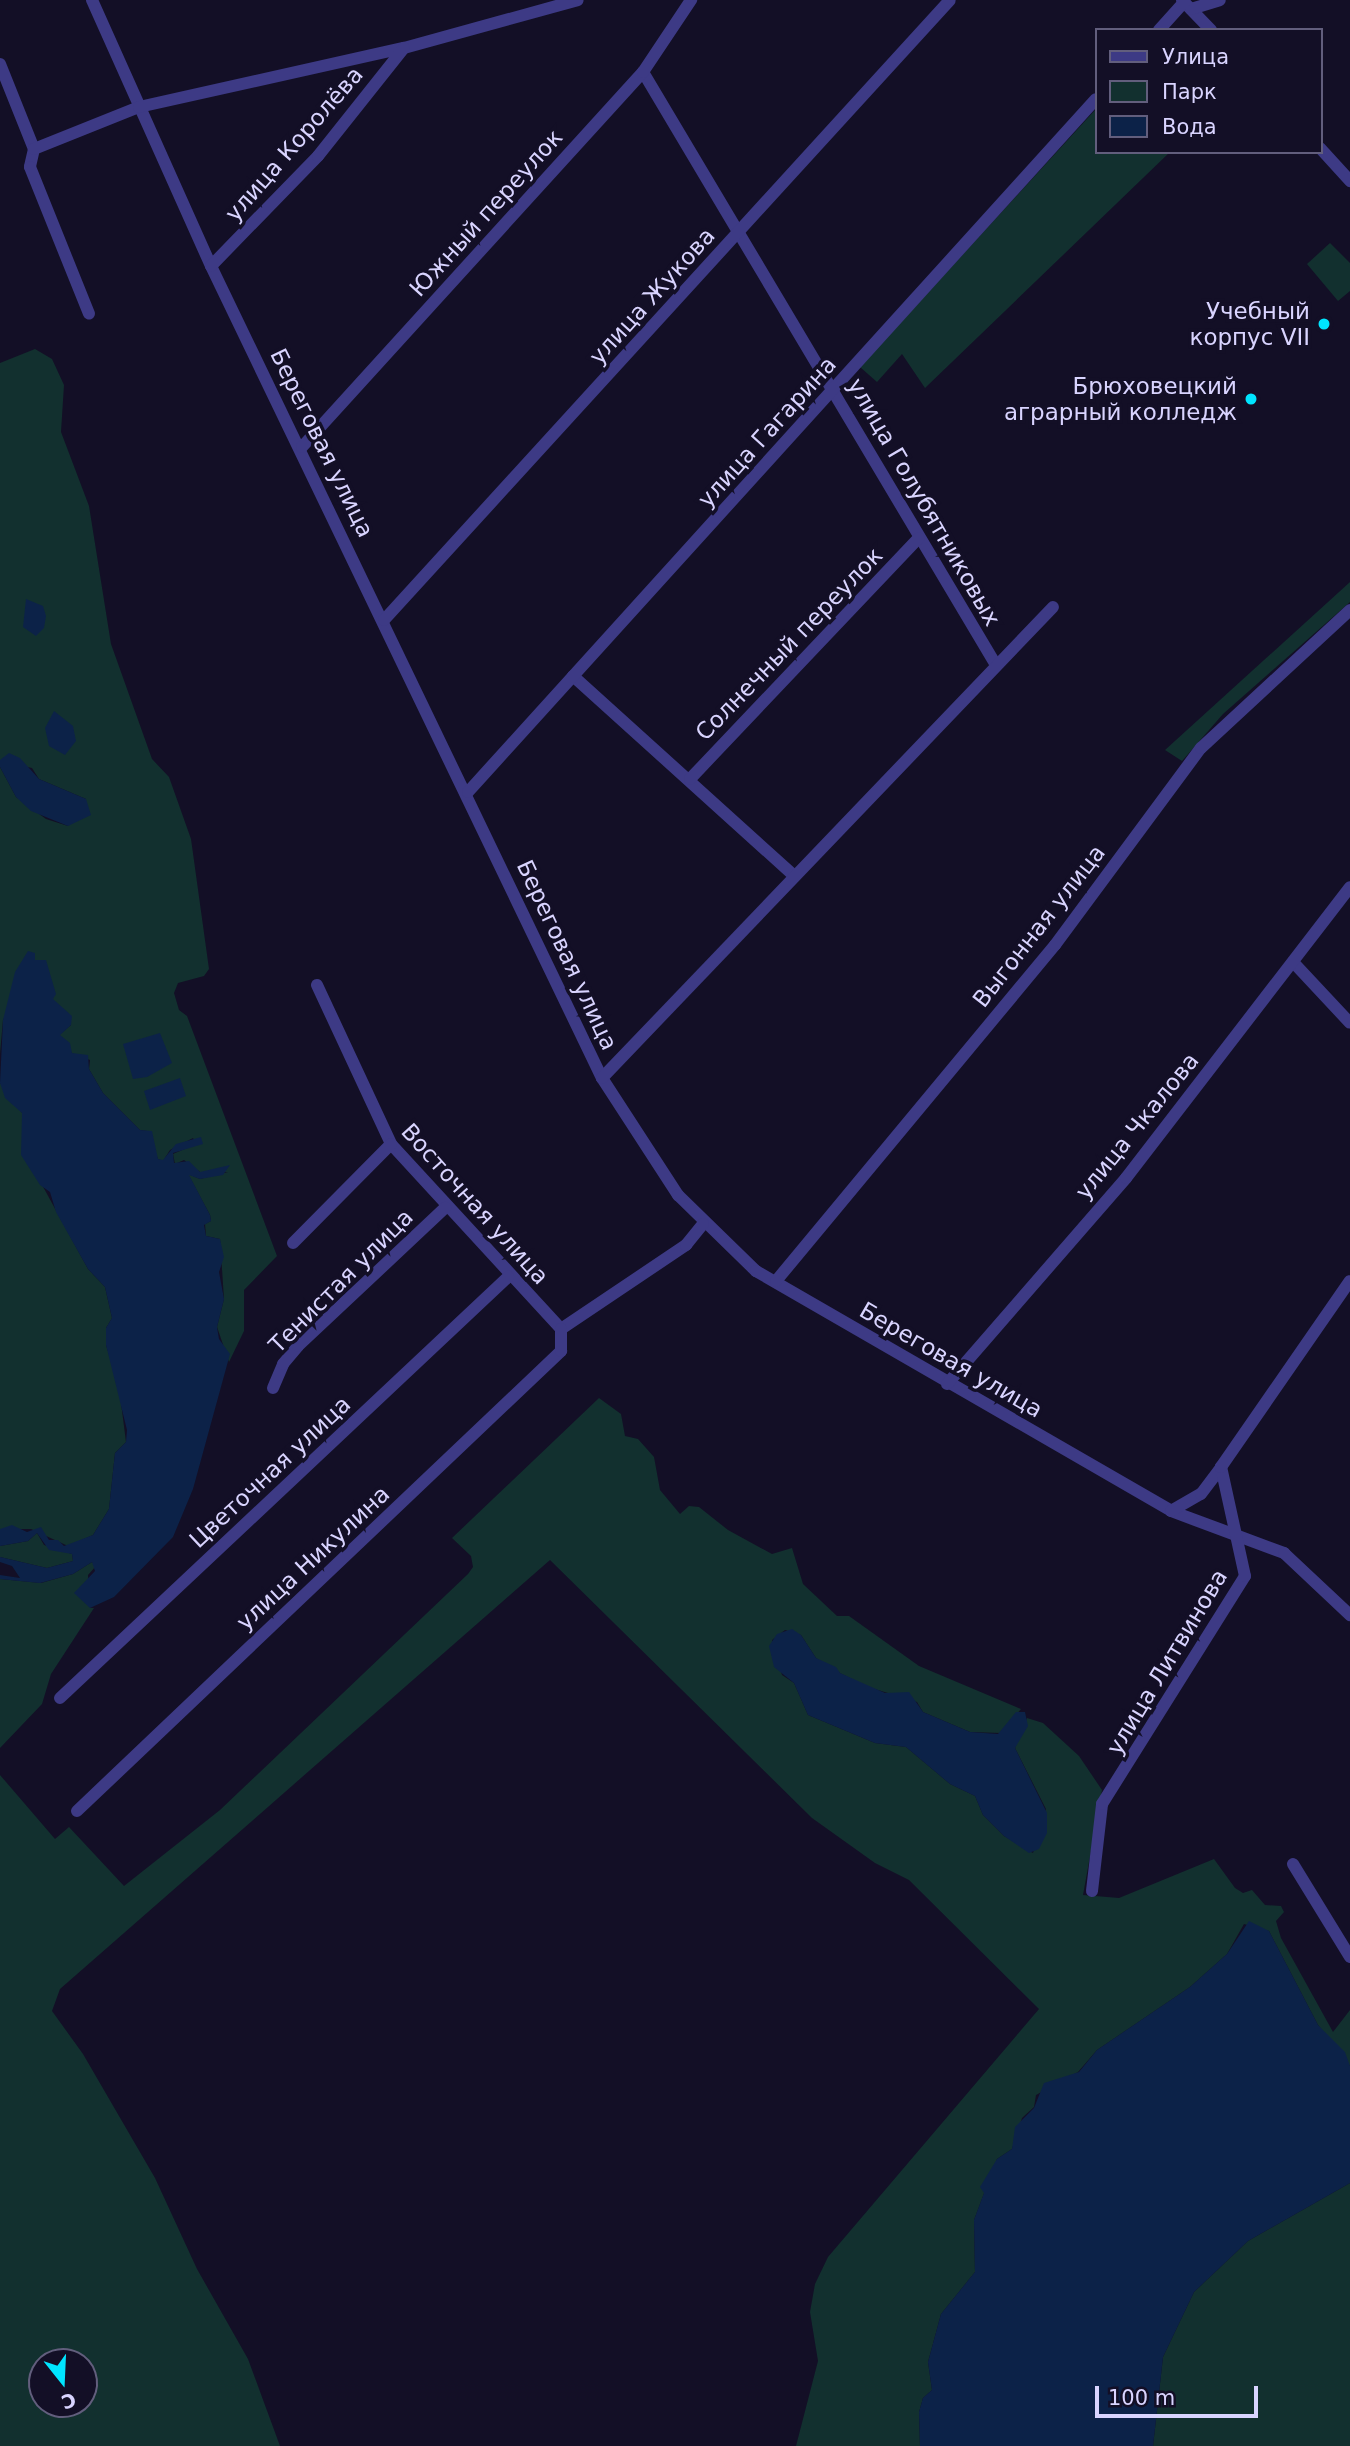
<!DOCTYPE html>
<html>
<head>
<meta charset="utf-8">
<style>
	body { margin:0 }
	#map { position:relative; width:1350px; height:2446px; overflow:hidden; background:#130f26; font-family:"DejaVu Sans",sans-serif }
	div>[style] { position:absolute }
	.green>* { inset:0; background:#12302f }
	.water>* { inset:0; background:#0c2248 }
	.minor>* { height:12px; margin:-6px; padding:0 6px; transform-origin:6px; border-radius:6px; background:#3d3a85 }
	.dots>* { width:19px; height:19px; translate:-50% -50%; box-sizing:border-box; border:4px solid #130f26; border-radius:50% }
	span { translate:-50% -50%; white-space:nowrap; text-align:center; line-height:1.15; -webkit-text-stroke:7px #130f26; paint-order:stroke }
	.street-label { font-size:23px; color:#d9d4ff }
	.poi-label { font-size:23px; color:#d9d4ff }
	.right { translate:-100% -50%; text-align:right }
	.legend { position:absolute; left:1095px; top:28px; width:228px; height:126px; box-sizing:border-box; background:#130f26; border:2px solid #625e7d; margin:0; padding:9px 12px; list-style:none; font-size:21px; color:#d9d4ff }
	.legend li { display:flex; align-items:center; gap:14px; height:35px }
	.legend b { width:35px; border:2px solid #625e7d }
	.north { position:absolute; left:28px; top:2348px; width:70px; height:70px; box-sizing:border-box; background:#130f26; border:2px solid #625e7d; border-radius:50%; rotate:162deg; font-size:19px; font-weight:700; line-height:28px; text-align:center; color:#d9d4ff }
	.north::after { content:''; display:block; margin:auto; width:24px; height:32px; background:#00e5ff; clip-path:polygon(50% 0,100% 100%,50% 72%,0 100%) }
	.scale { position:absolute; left:1095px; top:2386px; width:163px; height:32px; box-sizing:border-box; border:4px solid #d9d4ff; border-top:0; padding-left:9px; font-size:21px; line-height:24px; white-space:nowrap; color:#d9d4ff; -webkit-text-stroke:5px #130f26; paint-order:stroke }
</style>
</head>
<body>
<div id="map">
	<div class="green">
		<i style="clip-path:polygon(1096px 109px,1096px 152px,1170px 152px,925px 388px,902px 354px,877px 382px,860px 367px)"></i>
		<i style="clip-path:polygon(1330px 243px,1350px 263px,1350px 291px,1338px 301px,1307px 264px)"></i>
		<i style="clip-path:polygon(35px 349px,52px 359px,64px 385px,61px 432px,89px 506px,111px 644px,152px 759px,169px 777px,191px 839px,209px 969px,204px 976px,178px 983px,174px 993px,179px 1010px,187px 1016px,277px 1256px,244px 1290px,244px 1331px,229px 1362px,217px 1327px,224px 1299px,220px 1239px,206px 1236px,205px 1224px,211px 1221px,210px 1215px,188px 1174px,200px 1179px,228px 1172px,200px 1172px,184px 1160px,175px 1164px,173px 1154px,196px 1144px,193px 1138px,170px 1150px,163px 1161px,158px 1159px,147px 1131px,140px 1130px,103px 1093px,89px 1069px,90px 1060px,72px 1053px,59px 1035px,71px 1025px,52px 999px,39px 961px,35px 960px,3px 1020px,0 1054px,0 767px,16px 797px,46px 819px,68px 826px,86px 799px,39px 779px,32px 768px,0 761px,0 363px)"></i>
		<i style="clip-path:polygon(1350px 582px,1350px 602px,1223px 714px,1182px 761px,1165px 750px)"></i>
		<i style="clip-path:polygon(0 1075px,0 1083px,22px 1113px,23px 1150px,88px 1269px,105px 1287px,112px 1318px,106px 1328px,106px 1345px,119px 1387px,126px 1442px,115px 1453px,109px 1509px,93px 1535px,68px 1546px,31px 1529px,0 1529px)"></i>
		<i style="clip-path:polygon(evenodd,599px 1398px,621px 1414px,625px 1436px,638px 1439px,654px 1457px,660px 1490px,680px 1514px,689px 1506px,699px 1507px,728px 1530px,772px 1554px,792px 1548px,803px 1584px,837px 1616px,849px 1616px,919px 1666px,1021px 1709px,1001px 1733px,970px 1732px,923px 1712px,917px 1702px,865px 1686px,840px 1673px,816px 1658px,801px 1635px,785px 1630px,772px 1640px,782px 1675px,794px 1683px,808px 1715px,875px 1743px,906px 1747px,950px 1784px,975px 1796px,983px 1815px,1004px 1836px,1033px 1853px,1046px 1809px,1015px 1748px,1027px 1718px,1043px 1723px,1079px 1756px,1102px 1790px,1083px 1895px,1119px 1898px,1214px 1859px,1235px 1888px,1243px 1893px,1252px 1890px,1265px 1905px,1281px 1906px,1284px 1912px,1276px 1921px,1281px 1938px,1333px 2032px,1350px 2010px,1350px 2066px,1318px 2025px,1269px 1931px,1244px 1924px,1227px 1954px,1190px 1987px,1097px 2050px,1078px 2072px,1036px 2095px,1034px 2107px,1022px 2118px,1012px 2149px,997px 2159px,974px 2220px,975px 2272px,941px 2314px,928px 2362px,932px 2390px,923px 2398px,919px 2412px,920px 2446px,796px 2446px,818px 2361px,810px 2312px,815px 2284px,828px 2257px,1039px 2009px,909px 1880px,875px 1863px,812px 1818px,550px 1560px,60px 1989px,52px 2011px,83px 2054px,155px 2178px,197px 2269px,248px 2359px,280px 2446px,0 2446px,0 1775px,55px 1839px,69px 1827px,124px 1886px,220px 1810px,468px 1574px,473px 1567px,471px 1556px,452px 1538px,599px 1398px,42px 2362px,84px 2362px,84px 2404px,42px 2404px,42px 2362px)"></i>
		<i style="clip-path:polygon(37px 1533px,44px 1545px,72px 1554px,73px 1561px,47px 1568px,0 1557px,0 1546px,28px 1541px)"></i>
		<i style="clip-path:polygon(92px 1562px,96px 1566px,88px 1575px,90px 1608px,94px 1608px,51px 1674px,42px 1704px,0 1748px,0 1579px,41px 1583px,73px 1574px)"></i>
		<i style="clip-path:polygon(1350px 2183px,1350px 2446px,1153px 2446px,1163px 2357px,1194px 2292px,1248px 2241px)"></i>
	</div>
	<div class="water">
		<i style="clip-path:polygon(26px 599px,43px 606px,46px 616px,44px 628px,36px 636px,23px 627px)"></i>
		<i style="clip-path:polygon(54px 711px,73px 726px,76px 741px,65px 755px,49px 746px,45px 728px)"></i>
		<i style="clip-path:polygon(9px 753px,20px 758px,39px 779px,86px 799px,91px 815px,68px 826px,31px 811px,16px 797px,0 767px,0 760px)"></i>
		<i style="clip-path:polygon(28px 951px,35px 953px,35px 960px,46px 960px,56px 994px,53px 999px,72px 1016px,71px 1025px,60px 1035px,70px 1043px,72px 1053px,88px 1055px,89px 1069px,103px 1093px,140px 1130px,152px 1131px,158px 1159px,163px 1160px,176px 1144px,201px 1137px,203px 1144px,173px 1153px,174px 1163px,189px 1161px,200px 1172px,230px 1165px,223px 1175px,200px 1179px,189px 1175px,210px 1215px,211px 1221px,204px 1225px,206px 1236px,220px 1239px,224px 1257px,219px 1272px,224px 1299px,217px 1327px,219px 1339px,230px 1354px,193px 1489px,173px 1537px,114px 1597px,90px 1608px,74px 1593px,95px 1571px,92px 1562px,73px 1574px,40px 1583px,0 1579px,0 1575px,20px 1578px,12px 1566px,0 1562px,0 1557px,47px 1568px,73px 1561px,72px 1554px,49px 1550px,37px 1533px,28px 1541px,0 1546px,0 1529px,12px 1525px,27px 1532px,41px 1527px,49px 1540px,58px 1540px,64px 1546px,93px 1535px,109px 1509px,115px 1453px,126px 1442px,127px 1430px,106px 1345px,106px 1328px,112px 1318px,105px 1287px,88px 1269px,56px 1212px,50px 1192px,40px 1185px,21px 1155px,22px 1113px,5px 1098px,0 1083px,3px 1020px,15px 972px)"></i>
		<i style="clip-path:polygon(160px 1033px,172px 1063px,147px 1077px,133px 1079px,123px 1044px)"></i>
		<i style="clip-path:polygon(180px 1078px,186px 1096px,150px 1110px,144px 1091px)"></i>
		<i style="clip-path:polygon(792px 1629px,801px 1635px,816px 1658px,836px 1667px,840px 1673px,885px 1693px,909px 1692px,923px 1712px,970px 1732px,998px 1734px,1016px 1712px,1025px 1712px,1028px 1726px,1015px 1748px,1047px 1813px,1047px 1833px,1039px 1849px,1029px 1853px,1004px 1836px,983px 1815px,975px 1796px,950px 1784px,906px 1747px,875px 1743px,808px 1715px,794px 1683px,774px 1667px,769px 1646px,777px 1634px)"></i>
		<i style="clip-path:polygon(1249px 1921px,1269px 1931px,1318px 2025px,1345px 2052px,1350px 2066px,1350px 2183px,1248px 2241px,1194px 2292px,1163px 2357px,1153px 2446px,920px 2446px,919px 2412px,923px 2398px,932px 2390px,928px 2362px,941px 2314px,975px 2272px,974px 2220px,984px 2193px,980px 2187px,997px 2159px,1012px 2149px,1015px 2127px,1034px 2108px,1044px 2083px,1079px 2072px,1097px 2050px,1190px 1987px,1227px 1954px)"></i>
	</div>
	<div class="minor">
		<i style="left:92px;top:0;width:291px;rotate:65.9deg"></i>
		<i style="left:211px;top:266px;width:901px;rotate:64.29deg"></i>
		<i style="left:602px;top:1078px;width:140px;rotate:57deg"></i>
		<i style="left:678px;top:1195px;width:109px;rotate:44.3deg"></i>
		<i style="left:756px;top:1271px;width:479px;rotate:30deg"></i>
		<i style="left:1171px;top:1511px;width:121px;rotate:20.4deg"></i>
		<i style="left:1284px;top:1553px;width:91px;rotate:43.2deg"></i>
		<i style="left:1182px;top:0;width:42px;rotate:46deg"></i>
		<i style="left:1191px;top:9px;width:30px;rotate:-17deg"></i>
		<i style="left:1159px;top:30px;width:38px;rotate:-48deg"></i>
		<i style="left:0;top:64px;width:92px;rotate:68.2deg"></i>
		<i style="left:34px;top:149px;width:18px;rotate:103deg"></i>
		<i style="left:30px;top:167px;width:158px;rotate:68.1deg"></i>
		<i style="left:643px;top:72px;width:690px;rotate:59.24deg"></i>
		<i style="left:1320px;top:148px;width:45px;rotate:47.7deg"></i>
		<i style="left:34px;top:149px;width:113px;rotate:-21.8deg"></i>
		<i style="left:139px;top:107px;width:271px;rotate:-12.6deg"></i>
		<i style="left:404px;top:48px;width:180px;rotate:-15.4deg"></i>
		<i style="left:211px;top:266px;width:153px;rotate:-45.8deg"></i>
		<i style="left:318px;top:156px;width:138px;rotate:-51.5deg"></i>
		<i style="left:302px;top:447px;width:507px;rotate:-47.72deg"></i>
		<i style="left:643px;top:72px;width:87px;rotate:-56.3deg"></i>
		<i style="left:384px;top:620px;width:839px;rotate:-47.61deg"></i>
		<i style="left:573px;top:676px;width:298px;rotate:42.1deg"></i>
		<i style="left:690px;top:779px;width:332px;rotate:-46.5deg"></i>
		<i style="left:468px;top:792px;width:935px;rotate:-47.82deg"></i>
		<i style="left:1293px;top:962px;width:83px;rotate:46.9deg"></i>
		<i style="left:317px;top:985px;width:175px;rotate:65deg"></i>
		<i style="left:391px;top:1144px;width:251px;rotate:47.4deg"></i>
		<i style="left:602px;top:1078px;width:652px;rotate:-46.24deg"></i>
		<i style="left:293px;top:1243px;width:139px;rotate:-45.3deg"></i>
		<i style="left:776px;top:1281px;width:437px;rotate:-50.3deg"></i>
		<i style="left:1055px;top:945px;width:245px;rotate:-53.5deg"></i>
		<i style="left:1201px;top:748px;width:203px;rotate:-42.8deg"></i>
		<i style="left:561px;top:1329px;width:151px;rotate:-33.9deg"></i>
		<i style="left:686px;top:1245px;width:27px;rotate:-51deg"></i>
		<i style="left:947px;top:1384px;width:273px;rotate:-49deg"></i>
		<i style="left:1126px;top:1178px;width:367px;rotate:-52.4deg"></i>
		<i style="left:273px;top:1388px;width:26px;rotate:-67deg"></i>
		<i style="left:283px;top:1364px;width:23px;rotate:-50deg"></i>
		<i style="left:298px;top:1346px;width:202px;rotate:-43.2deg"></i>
		<i style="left:1171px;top:1511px;width:34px;rotate:-30deg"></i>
		<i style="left:1201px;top:1494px;width:34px;rotate:-53deg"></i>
		<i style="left:60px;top:1698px;width:615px;rotate:-43.22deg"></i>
		<i style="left:77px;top:1811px;width:668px;rotate:-43.54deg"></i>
		<i style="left:561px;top:1351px;width:22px;rotate:-90deg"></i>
		<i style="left:1293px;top:1864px;width:109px;rotate:58.5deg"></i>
		<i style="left:1092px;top:1891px;width:88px;rotate:-83.4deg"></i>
		<i style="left:1102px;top:1804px;width:269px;rotate:-57.9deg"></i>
		<i style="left:1245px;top:1576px;width:112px;rotate:-102.4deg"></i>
		<i style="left:1221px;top:1467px;width:226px;rotate:-55.3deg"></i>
	</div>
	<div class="dots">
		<i style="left:1324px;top:324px;background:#00e5ff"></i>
		<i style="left:1251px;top:399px;background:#00e5ff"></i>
	</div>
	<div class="street-label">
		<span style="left:294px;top:144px;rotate:-49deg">улица Королёва</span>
		<span style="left:486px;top:213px;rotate:-48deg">Южный переулок</span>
		<span style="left:652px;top:296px;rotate:-48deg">улица Жукова</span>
		<span style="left:767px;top:432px;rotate:-48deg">улица Гагарина</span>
		<span style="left:322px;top:443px;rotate:64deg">Береговая улица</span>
		<span style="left:924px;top:502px;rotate:60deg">улица Голубятниковых</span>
		<span style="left:789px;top:644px;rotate:-46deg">Солнечный переулок</span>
		<span style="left:1039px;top:926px;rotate:-52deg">Выгонная улица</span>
		<span style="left:567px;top:955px;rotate:65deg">Береговая улица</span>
		<span style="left:1137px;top:1126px;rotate:-51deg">улица Чкалова</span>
		<span style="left:475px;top:1204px;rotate:48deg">Восточная улица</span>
		<span style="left:341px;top:1281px;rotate:-45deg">Тенистая улица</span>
		<span style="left:951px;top:1360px;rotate:30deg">Береговая улица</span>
		<span style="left:270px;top:1472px;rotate:-43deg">Цветочная улица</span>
		<span style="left:313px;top:1558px;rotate:-43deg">улица Никулина</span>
		<span style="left:1167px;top:1662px;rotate:-59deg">улица Литвинова</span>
	</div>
	<div class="poi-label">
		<span class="right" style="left:1310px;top:324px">Учебный<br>корпус VII</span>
		<span class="right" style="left:1237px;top:399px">Брюховецкий<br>аграрный колледж</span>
	</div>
	<ul class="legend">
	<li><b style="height:9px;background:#3d3a85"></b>Улица</li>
	<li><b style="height:19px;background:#12302f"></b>Парк</li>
	<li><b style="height:19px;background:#0c2248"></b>Вода</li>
	</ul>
	<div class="north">С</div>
	<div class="scale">100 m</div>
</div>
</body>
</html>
